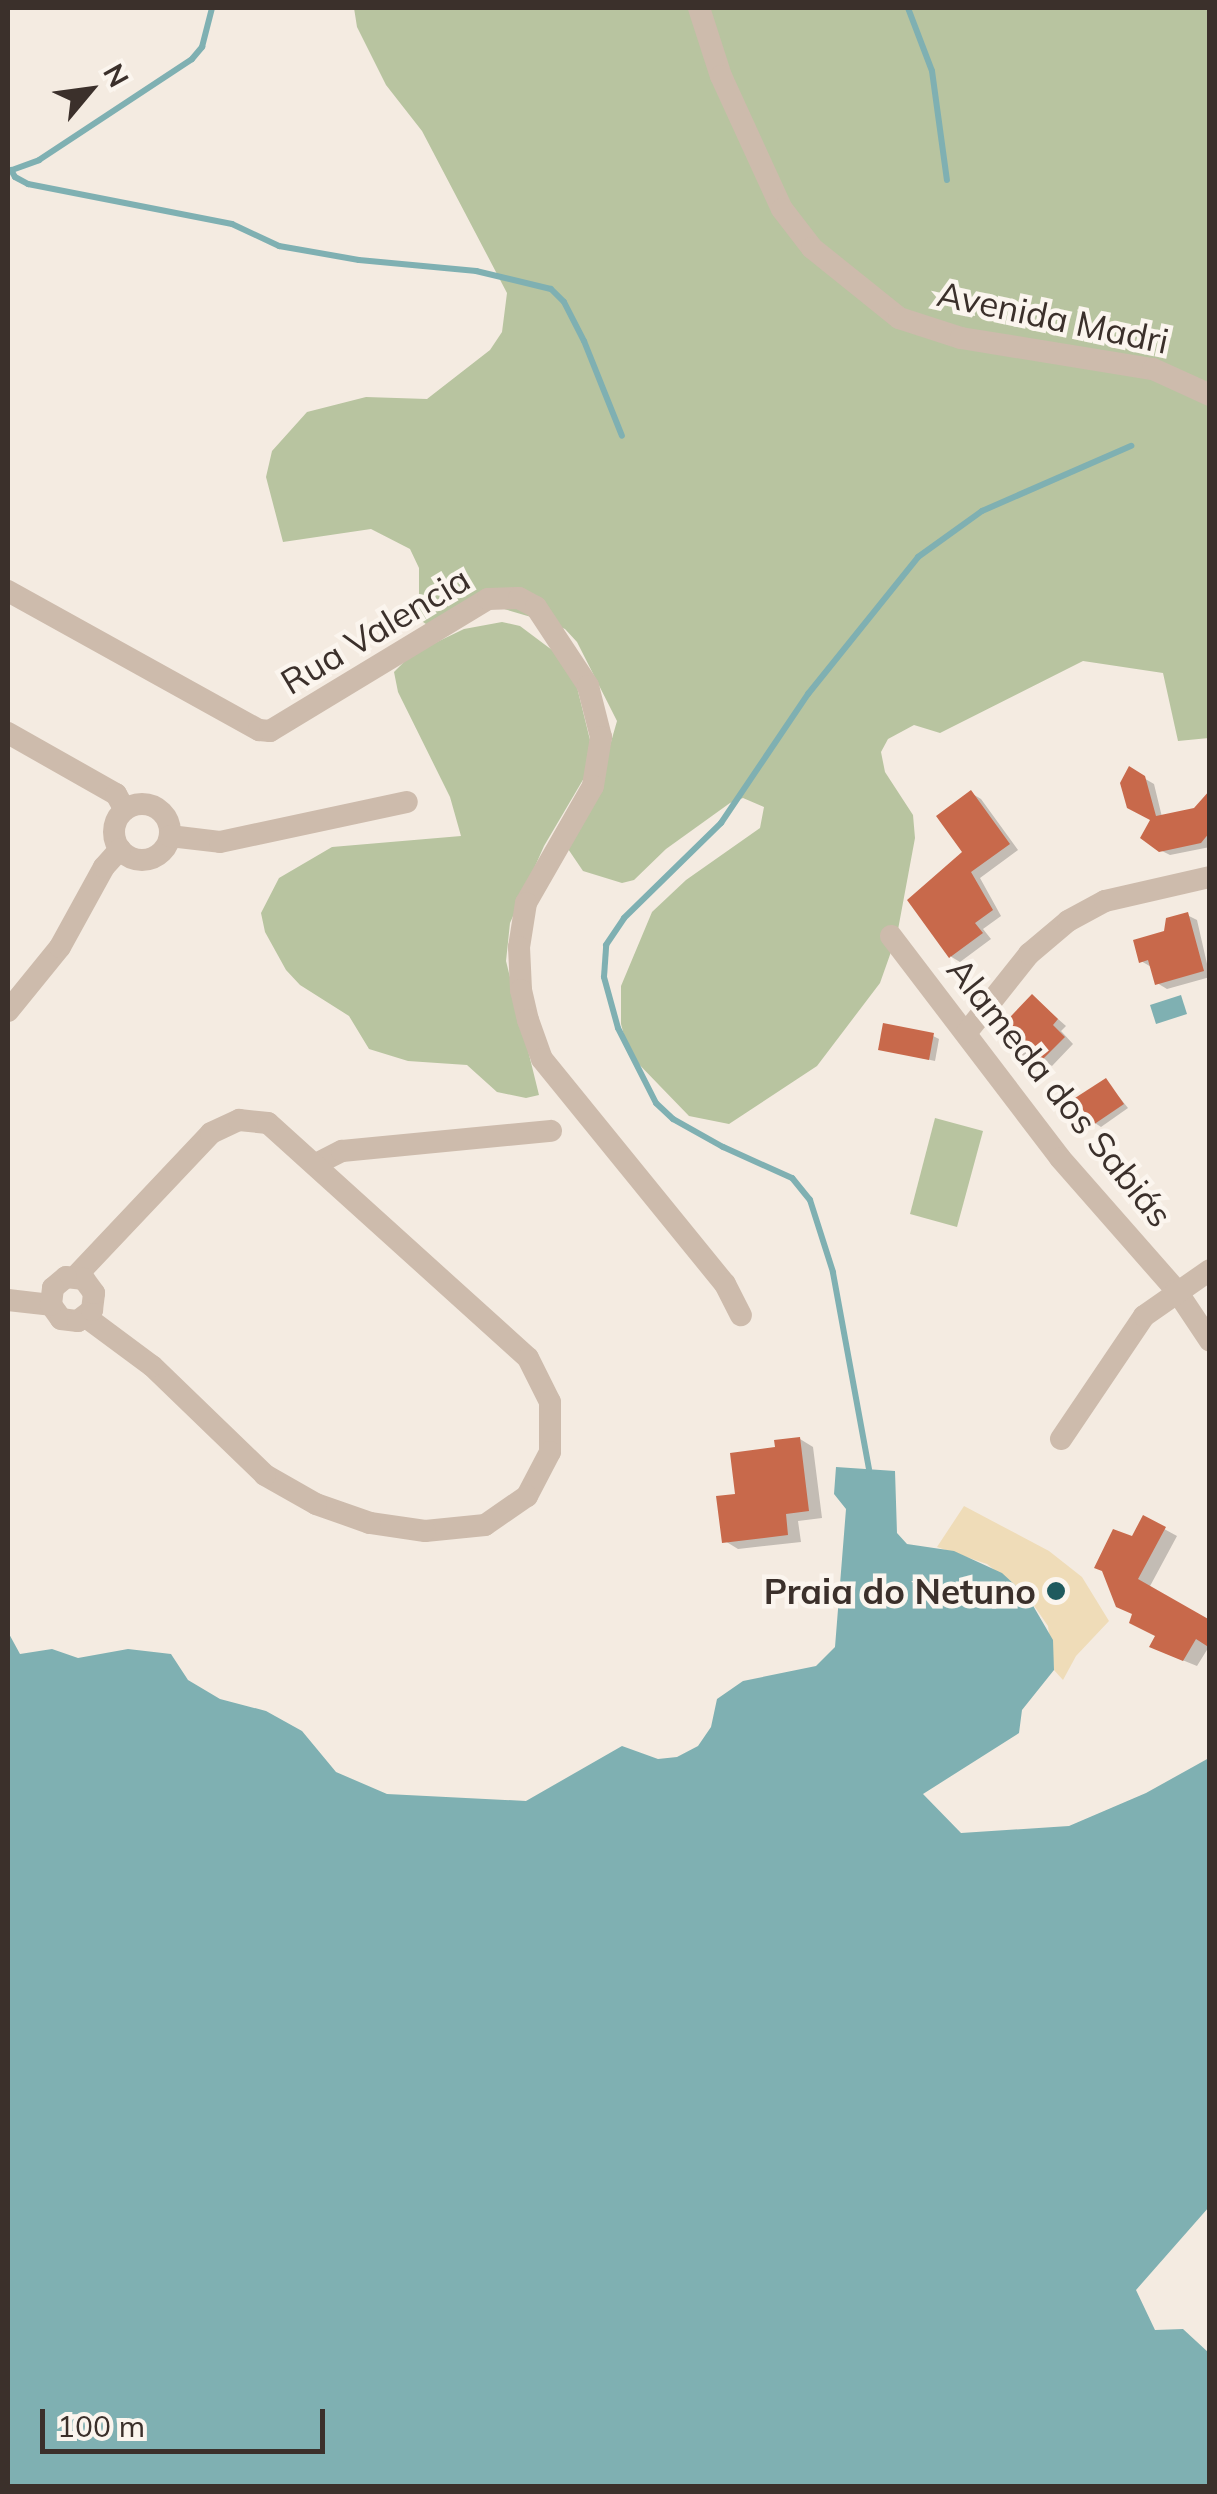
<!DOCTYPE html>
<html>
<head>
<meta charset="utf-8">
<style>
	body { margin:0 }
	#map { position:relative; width:1217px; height:2494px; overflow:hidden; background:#f4ebe1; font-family:Mulish,sans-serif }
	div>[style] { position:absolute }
	.green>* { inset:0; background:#b8c4a0 }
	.sand>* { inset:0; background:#efdcb8 }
	.water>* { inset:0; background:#7fb0b2 }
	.shadow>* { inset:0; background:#0003 }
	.stream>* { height:6px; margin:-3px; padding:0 3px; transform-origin:3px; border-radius:3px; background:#7fb0b2 }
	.building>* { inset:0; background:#c8694b }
	.minor>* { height:22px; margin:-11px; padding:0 11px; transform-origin:11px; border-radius:11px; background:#cdbbac }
	.minor>.ring { margin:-11px; padding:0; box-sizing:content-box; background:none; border:22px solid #cdbbac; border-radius:50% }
	.dots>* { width:28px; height:28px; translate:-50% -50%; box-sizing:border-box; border:5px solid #fbf5ee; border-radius:50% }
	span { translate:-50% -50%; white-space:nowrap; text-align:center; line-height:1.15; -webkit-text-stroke:9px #fbf5ee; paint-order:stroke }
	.street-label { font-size:35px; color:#3b302b }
	.poi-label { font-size:35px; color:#3b302b; font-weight:700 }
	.right { translate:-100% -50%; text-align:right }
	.frame { position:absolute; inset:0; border:10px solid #3b302b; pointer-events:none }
	.north { position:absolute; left:40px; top:40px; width:100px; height:100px; -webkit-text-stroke:8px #fbf5ee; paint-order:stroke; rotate:61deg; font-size:28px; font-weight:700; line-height:40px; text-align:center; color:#3b302b }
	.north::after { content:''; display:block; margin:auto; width:35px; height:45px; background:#3b302b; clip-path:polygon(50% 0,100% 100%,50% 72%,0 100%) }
	.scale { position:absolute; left:40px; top:2409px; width:285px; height:45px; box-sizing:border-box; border:5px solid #3b302b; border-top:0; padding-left:12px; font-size:30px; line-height:35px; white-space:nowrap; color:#3b302b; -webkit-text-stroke:8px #fbf5ee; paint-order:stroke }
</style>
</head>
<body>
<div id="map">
	<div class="green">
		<i style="clip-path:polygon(354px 8px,1209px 8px,1209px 738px,1178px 741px,1163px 673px,1083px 661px,940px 733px,914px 725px,888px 739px,881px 752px,885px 772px,913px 815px,915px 838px,897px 935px,880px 983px,817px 1066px,729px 1124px,689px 1116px,629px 1054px,621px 1024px,621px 986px,652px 912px,686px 880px,760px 828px,764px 807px,743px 798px,730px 803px,666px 849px,634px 880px,622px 883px,583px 871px,564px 843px,601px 777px,617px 721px,577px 642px,565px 629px,548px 622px,494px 606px,430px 627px,419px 619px,419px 568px,410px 549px,371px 529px,283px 542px,266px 477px,272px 451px,307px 412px,366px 397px,427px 399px,490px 350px,502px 332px,507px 293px,422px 131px,386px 85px,357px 27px)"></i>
		<i style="clip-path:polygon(502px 622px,520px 626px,552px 650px,576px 683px,590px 740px,584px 778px,544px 846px,510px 923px,506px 961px,539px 1095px,526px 1098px,497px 1092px,467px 1065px,408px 1061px,369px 1049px,349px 1016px,300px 985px,286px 970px,265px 932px,261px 913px,279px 878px,332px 847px,461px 836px,450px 797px,398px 692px,394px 672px,412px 654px,464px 629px)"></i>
		<i style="clip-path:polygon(935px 1118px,983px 1131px,957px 1227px,910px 1214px)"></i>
	</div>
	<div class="sand">
		<i style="clip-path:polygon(964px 1506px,1049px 1551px,1082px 1577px,1109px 1621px,1076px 1656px,1063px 1680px,1054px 1670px,1048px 1626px,1028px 1597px,987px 1564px,937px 1547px)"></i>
	</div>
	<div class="water">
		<i style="clip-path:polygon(1181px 995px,1187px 1014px,1156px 1024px,1150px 1005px)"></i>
		<i style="clip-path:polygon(836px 1467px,895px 1471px,897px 1533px,907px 1544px,954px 1551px,1002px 1573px,1028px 1597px,1053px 1640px,1054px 1670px,1022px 1710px,1019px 1733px,923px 1794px,961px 1833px,1069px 1826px,1146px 1793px,1209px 1758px,1209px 2207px,1136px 2290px,1155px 2330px,1183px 2329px,1209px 2353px,1209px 2486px,8px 2486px,8px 1632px,20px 1654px,52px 1649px,78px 1658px,128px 1649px,171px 1654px,188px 1680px,220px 1699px,266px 1711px,302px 1731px,336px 1772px,387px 1794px,526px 1801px,622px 1746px,658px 1759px,677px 1757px,698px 1746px,711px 1727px,717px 1699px,743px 1681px,816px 1666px,835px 1647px,846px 1509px,834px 1494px)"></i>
	</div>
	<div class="shadow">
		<i style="clip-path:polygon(1130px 770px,1154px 784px,1162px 817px,1196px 811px,1210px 794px,1210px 847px,1170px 855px,1160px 850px,1153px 820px)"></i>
		<i style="clip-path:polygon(971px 793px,981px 799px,1018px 850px,980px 878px,1001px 916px,983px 929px,991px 939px,960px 962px,950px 956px)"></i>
		<i style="clip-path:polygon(1187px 915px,1197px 920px,1210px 977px,1167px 989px,1157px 983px,1153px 968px,1141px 961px)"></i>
		<i style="clip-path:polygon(1033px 997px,1066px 1026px,1061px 1031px,1073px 1044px,1052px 1066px,1036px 1055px,1031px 1061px,1021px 1055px)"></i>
		<i style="clip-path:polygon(933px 1036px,939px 1039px,935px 1061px,881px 1049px)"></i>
		<i style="clip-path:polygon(1106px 1081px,1128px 1108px,1101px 1127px,1095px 1123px)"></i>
		<i style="clip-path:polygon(800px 1439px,813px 1447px,822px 1518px,798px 1521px,801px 1542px,738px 1549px,725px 1541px,738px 1496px,778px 1449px)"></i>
		<i style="clip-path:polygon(1144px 1518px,1177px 1536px,1149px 1588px,1210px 1645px,1197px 1666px,1165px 1653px,1158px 1636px,1135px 1614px,1133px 1540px)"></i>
	</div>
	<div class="stream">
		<i style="left:908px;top:8px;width:67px;rotate:69.1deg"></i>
		<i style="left:932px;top:71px;width:110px;rotate:82.2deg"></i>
		<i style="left:11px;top:170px;width:8px;rotate:60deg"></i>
		<i style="left:15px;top:177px;width:15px;rotate:28deg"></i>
		<i style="left:28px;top:184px;width:208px;rotate:11.1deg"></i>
		<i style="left:232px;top:224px;width:52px;rotate:25.1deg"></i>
		<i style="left:279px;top:246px;width:81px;rotate:9.9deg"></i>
		<i style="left:359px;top:260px;width:118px;rotate:5.4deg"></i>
		<i style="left:476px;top:271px;width:77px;rotate:13.5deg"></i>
		<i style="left:551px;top:289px;width:18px;rotate:45deg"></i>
		<i style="left:564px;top:302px;width:44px;rotate:62.9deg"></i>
		<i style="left:584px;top:341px;width:102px;rotate:68.2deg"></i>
		<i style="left:12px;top:170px;width:29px;rotate:-20deg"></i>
		<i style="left:39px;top:160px;width:183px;rotate:-33.4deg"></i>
		<i style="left:192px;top:59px;width:16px;rotate:-50deg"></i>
		<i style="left:202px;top:47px;width:40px;rotate:-75.6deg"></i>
		<i style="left:869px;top:1469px;width:200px;rotate:-100.4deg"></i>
		<i style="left:833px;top:1272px;width:76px;rotate:-107.7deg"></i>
		<i style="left:810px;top:1200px;width:28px;rotate:-129deg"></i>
		<i style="left:792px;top:1178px;width:76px;rotate:-155.8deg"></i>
		<i style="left:723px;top:1147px;width:57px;rotate:-150.8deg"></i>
		<i style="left:673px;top:1119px;width:23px;rotate:-137deg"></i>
		<i style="left:656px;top:1103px;width:84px;rotate:-116.9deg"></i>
		<i style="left:618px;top:1028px;width:53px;rotate:-105.4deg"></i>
		<i style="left:604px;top:977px;width:32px;rotate:-86deg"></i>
		<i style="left:606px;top:945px;width:32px;rotate:-56deg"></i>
		<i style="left:624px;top:918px;width:136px;rotate:-44.4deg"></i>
		<i style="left:721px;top:823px;width:156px;rotate:-56deg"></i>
		<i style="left:808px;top:694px;width:176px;rotate:-51.2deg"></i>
		<i style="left:918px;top:557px;width:79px;rotate:-35.7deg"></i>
		<i style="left:982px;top:511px;width:163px;rotate:-23.6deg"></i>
	</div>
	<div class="building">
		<i style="clip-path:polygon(1129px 766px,1145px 776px,1156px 816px,1194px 808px,1210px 790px,1210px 832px,1201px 843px,1159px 852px,1140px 838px,1150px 820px,1127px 808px,1120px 783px)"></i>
		<i style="clip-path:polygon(971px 790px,1010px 844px,971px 872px,993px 910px,975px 923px,983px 933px,949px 958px,907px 900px,962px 852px,936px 816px)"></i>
		<i style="clip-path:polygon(1188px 912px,1204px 971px,1155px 985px,1148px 960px,1139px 963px,1133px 940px,1164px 931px,1166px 918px)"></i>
		<i style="clip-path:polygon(1032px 994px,1058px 1019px,1053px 1025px,1065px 1037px,1040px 1062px,1027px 1049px,1020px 1057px,995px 1033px)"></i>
		<i style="clip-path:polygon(883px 1023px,934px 1033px,929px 1060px,878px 1050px)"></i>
		<i style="clip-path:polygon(1106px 1078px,1124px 1104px,1093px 1125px,1075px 1098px)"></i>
		<i style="clip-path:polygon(800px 1437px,809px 1511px,786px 1514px,788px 1535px,722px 1543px,716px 1496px,735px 1494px,730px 1453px,775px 1447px,774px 1440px)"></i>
		<i style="clip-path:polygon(1143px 1515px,1166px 1527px,1138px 1579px,1210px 1620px,1210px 1648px,1196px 1639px,1183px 1661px,1149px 1647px,1155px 1636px,1129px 1623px,1132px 1614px,1116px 1607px,1102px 1571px,1094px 1568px,1113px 1529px,1132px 1536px)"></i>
	</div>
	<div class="minor">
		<i style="left:699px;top:8px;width:71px;rotate:72.1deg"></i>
		<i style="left:721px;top:76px;width:146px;rotate:65.4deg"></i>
		<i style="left:782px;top:209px;width:49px;rotate:52.4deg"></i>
		<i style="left:812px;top:248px;width:112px;rotate:38.8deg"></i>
		<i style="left:899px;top:318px;width:65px;rotate:17.9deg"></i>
		<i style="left:961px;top:338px;width:194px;rotate:9.2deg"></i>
		<i style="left:1153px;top:369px;width:63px;rotate:24.5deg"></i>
		<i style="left:8px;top:591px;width:287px;rotate:29deg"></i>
		<i style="left:259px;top:730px;width:11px;rotate:5deg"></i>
		<i style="left:270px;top:731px;width:255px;rotate:-31.2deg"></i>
		<i style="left:488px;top:599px;width:31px;rotate:-2deg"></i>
		<i style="left:519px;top:598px;width:19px;rotate:28deg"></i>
		<i style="left:536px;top:607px;width:95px;rotate:56.6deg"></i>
		<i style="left:588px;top:686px;width:53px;rotate:75.7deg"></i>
		<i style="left:601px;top:737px;width:50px;rotate:99.3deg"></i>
		<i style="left:593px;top:786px;width:135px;rotate:119.8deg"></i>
		<i style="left:526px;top:903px;width:45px;rotate:99deg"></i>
		<i style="left:519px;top:947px;width:43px;rotate:87.3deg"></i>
		<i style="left:521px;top:990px;width:31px;rotate:77deg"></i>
		<i style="left:528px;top:1020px;width:41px;rotate:70.3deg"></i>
		<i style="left:542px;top:1059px;width:290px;rotate:50.9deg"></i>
		<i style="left:725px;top:1284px;width:35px;rotate:63deg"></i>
		<i style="left:8px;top:733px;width:124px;rotate:29.5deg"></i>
		<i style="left:116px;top:794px;width:18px;rotate:61deg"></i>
		<i class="ring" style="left:114px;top:804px;width:34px;height:34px"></i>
		<i style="left:170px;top:836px;width:50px;rotate:6.8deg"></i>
		<i style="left:220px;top:842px;width:191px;rotate:-12.1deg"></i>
		<i style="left:891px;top:936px;width:279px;rotate:52.7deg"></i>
		<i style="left:1060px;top:1158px;width:176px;rotate:48.7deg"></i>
		<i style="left:1176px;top:1290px;width:61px;rotate:56.3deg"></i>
		<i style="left:8px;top:1011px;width:82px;rotate:-50.9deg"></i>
		<i style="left:60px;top:947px;width:91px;rotate:-61.2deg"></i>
		<i style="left:104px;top:867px;width:24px;rotate:-48deg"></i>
		<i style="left:967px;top:1032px;width:100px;rotate:-51.5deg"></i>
		<i style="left:1029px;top:954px;width:51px;rotate:-40.2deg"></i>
		<i style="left:1068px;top:921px;width:42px;rotate:-28.4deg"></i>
		<i style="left:1105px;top:901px;width:108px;rotate:-12.9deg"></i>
		<i style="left:316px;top:1164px;width:29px;rotate:-27deg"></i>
		<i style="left:342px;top:1151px;width:210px;rotate:-5.5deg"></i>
		<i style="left:75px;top:1277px;width:198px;rotate:-46.6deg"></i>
		<i style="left:211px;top:1133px;width:31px;rotate:-25deg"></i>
		<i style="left:239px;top:1120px;width:29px;rotate:6deg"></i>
		<i style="left:268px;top:1123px;width:350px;rotate:42.1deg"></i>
		<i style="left:528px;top:1358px;width:49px;rotate:63.4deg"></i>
		<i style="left:550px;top:1402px;width:50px;rotate:90deg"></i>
		<i style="left:550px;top:1452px;width:50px;rotate:117.6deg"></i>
		<i style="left:527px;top:1496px;width:51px;rotate:145.4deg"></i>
		<i style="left:485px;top:1525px;width:60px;rotate:174.3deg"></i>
		<i style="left:425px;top:1531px;width:56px;rotate:-171.7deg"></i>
		<i style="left:370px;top:1523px;width:57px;rotate:-160.6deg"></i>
		<i style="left:316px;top:1504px;width:59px;rotate:-150.4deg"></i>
		<i style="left:265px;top:1475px;width:157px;rotate:-136deg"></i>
		<i style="left:152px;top:1366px;width:82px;rotate:-143.4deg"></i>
		<i style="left:8px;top:1300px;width:43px;rotate:6.6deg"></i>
		<i style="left:51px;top:1305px;width:17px;rotate:54deg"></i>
		<i style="left:61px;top:1319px;width:17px;rotate:7deg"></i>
		<i style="left:78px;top:1321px;width:18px;rotate:-38deg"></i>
		<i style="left:92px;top:1310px;width:17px;rotate:-83deg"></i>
		<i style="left:94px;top:1293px;width:17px;rotate:-126deg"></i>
		<i style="left:84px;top:1279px;width:18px;rotate:-174deg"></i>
		<i style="left:66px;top:1277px;width:17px;rotate:140deg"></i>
		<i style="left:53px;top:1288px;width:17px;rotate:97deg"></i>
		<i style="left:1061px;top:1439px;width:148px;rotate:-56deg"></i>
		<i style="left:1144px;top:1316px;width:80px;rotate:-34.9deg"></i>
	</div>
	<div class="dots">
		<i style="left:1056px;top:1591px;background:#1f5a5e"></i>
	</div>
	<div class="street-label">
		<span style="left:1053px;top:317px;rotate:12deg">Avenida Madri</span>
		<span style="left:375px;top:630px;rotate:-31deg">Rua Valencia</span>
		<span style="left:1060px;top:1092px;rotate:51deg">Alameda dos Sabiás</span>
	</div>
	<div class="poi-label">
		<span class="right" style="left:1036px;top:1591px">Praia do Netuno</span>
	</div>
	<div class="frame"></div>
	<div class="north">N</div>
	<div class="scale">100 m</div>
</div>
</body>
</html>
